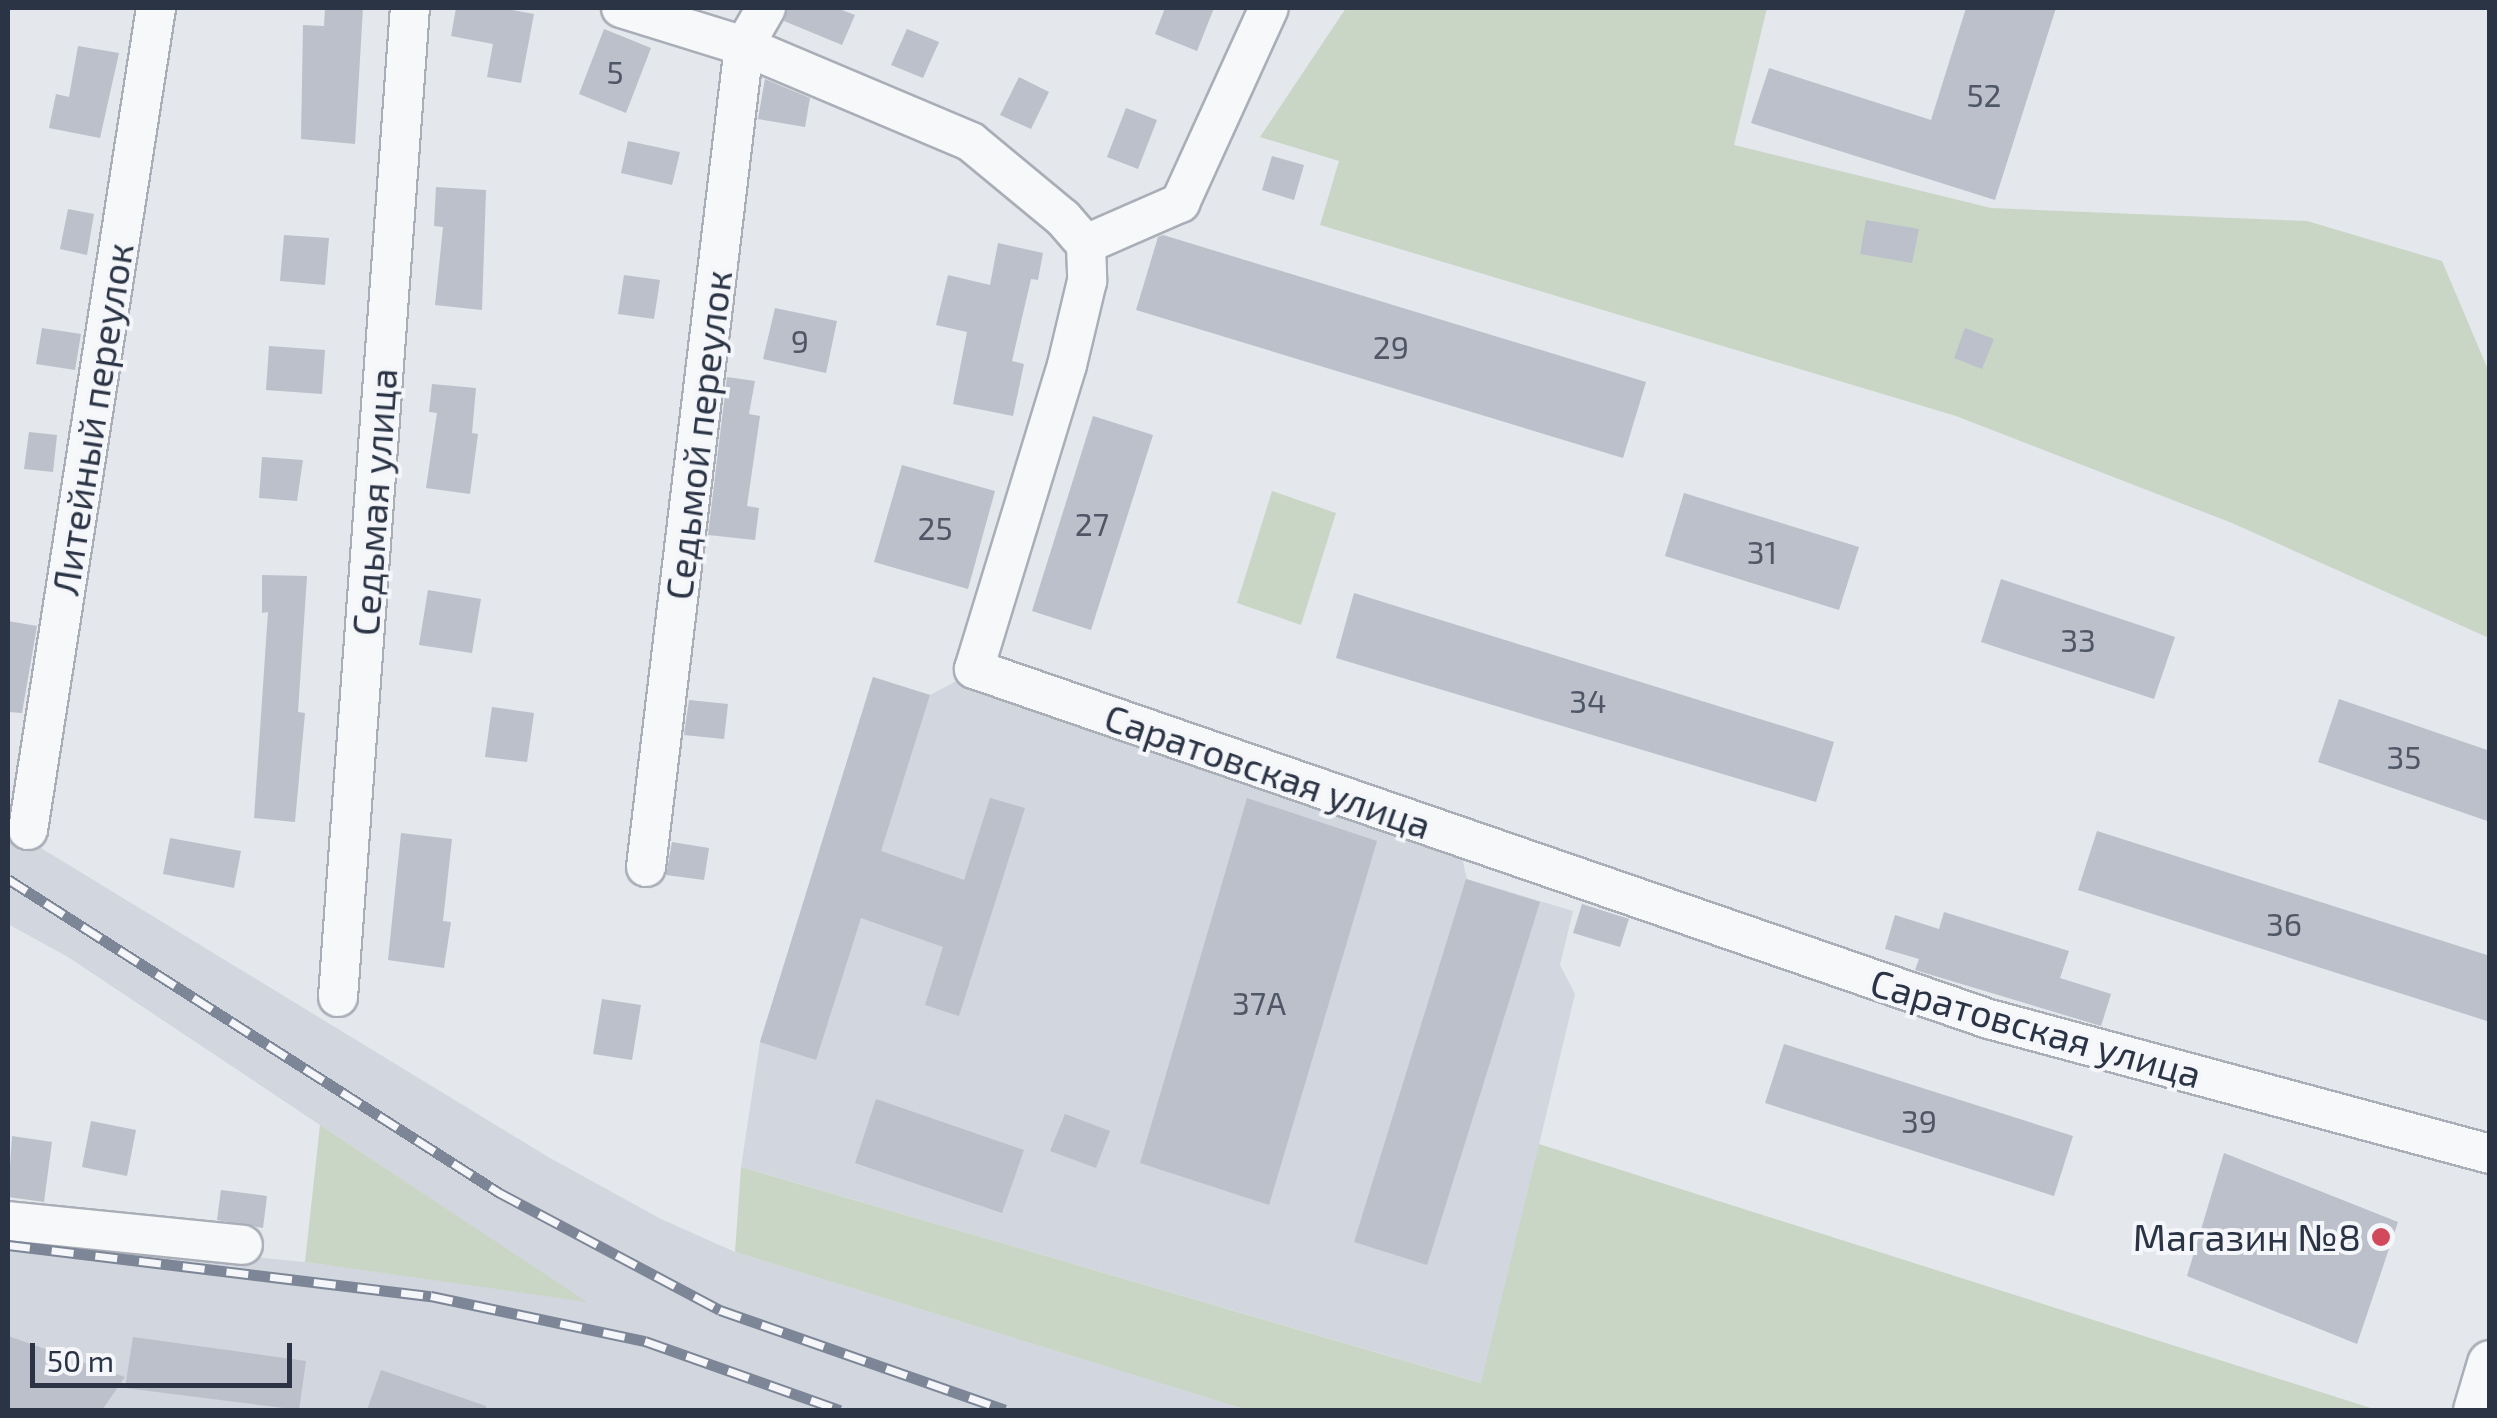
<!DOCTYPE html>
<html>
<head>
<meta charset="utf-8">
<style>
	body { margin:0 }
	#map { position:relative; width:2497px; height:1418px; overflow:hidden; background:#e4e7ec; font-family:"Exo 2",sans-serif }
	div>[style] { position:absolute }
	.built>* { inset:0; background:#d2d6de }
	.green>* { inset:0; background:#c9d6c5 }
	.building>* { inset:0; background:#bbc0ca }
	.roads { filter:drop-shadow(2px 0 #a9aeb7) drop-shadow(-2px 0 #a9aeb7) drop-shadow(0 2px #a9aeb7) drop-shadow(0 -2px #a9aeb7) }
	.minor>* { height:38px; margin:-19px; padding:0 19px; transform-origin:19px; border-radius:19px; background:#f7f8fa }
	.tertiary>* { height:45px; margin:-22.5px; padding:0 22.5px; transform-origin:22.5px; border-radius:22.5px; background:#f7f8fa }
	.rail>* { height:11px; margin-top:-5.5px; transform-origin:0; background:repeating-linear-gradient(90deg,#f4f6f9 0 22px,#7d8696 0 44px); box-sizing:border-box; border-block:2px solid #7d8696 }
	.dots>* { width:28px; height:28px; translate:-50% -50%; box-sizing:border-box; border:5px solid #f4f6f9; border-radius:50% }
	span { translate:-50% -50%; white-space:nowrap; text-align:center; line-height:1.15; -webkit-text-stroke:8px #f4f6f9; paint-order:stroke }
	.number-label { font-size:32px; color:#4f5766 }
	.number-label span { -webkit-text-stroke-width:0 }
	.street-label { font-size:38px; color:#2b3445 }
	.poi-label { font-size:38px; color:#2b3445 }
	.right { translate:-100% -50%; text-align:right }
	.frame { position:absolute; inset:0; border:10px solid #2b3445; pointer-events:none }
	.scale { position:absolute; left:30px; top:1343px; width:262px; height:45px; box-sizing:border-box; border:5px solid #2b3445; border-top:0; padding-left:12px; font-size:30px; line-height:35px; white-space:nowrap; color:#2b3445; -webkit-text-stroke:8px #f4f6f9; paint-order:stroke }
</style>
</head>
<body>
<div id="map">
	<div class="built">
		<i style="clip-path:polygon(873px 677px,930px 695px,964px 677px,1458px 841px,1467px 879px,1573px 911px,1560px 965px,1575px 994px,1482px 1383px,741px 1167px,760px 1042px)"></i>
		<i style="clip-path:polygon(8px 828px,550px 1158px,661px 1219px,735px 1252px,1247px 1410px,8px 1410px,8px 1233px,305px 1262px,584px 1301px,68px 957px,8px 924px)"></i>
	</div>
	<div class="green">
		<i style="clip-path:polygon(1346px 8px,1767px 8px,1734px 145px,1991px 208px,2307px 221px,2442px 261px,2489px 372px,2489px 638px,2232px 523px,1956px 416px,1320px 225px,1339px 161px,1260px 137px)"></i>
		<i style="clip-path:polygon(1272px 491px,1336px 513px,1301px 625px,1237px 603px)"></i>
		<i style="clip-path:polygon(320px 1125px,587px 1302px,305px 1262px)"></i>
		<i style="clip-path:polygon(1539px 1144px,2377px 1410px,1247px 1410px,735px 1252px,741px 1167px,1481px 1383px)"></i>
	</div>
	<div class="building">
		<i style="clip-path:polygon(325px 8px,363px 8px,355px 144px,301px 139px,303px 25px,324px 26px)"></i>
		<i style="clip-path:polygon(456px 8px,501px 8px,534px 14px,521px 83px,487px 77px,493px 44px,451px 36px)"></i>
		<i style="clip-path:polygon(788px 8px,837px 8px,855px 15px,842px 45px,784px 21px)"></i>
		<i style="clip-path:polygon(1165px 8px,1214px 8px,1197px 51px,1155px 34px)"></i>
		<i style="clip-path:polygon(1966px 8px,2056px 8px,1995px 200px,1751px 123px,1769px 68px,1931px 120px)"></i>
		<i style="clip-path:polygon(604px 29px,651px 48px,626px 113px,579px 94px)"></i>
		<i style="clip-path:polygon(907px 29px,939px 42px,923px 78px,891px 65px)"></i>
		<i style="clip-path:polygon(78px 46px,119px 53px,100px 138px,49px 128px,56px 94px,69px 97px)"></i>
		<i style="clip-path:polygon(1019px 77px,1049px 92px,1031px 129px,1000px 115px)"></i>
		<i style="clip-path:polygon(765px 79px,810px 98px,805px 127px,758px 119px)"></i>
		<i style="clip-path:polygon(1126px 108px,1157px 120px,1138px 169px,1107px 157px)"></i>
		<i style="clip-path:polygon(628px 141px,680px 152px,672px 185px,621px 173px)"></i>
		<i style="clip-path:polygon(1272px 156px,1304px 165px,1294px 200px,1262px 190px)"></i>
		<i style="clip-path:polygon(436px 187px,486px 190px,482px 310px,435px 305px,443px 227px,434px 226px)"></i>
		<i style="clip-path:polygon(68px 209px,94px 214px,87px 255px,60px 249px)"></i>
		<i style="clip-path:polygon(1866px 220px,1919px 229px,1912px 263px,1860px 254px)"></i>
		<i style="clip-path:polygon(284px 235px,329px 238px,325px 285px,280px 281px)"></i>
		<i style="clip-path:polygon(1163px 235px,1646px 382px,1623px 458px,1136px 310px,1158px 237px)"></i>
		<i style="clip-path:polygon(998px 243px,1043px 253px,1038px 280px,1031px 279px,1012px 361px,1024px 364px,1013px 416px,953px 404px,967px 332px,936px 325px,948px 275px,990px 285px)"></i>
		<i style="clip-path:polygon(624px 275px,660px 280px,654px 319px,618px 314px)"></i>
		<i style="clip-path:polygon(775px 308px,837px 321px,826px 373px,763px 359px)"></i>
		<i style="clip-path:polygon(42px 328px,81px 334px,75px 370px,36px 364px)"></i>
		<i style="clip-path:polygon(1965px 328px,1994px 339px,1982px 369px,1954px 358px)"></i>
		<i style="clip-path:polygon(269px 346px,325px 350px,322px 394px,266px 390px)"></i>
		<i style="clip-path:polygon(727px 377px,755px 381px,749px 414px,760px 416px,747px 506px,759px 508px,755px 540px,708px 535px)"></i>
		<i style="clip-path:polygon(432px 384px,476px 388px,472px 433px,478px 434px,470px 494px,426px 488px,437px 413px,429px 412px)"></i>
		<i style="clip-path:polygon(1093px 416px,1153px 435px,1091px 630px,1032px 611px)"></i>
		<i style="clip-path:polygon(29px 432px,57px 435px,53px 472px,24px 469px)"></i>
		<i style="clip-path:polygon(262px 457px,303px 460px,297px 501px,259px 498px)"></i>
		<i style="clip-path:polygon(902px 465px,995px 491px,968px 589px,874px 562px)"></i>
		<i style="clip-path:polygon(1684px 493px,1859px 547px,1839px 610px,1665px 556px)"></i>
		<i style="clip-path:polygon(262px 575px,307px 576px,298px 712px,305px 713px,295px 822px,254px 818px,268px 612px,262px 613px)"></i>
		<i style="clip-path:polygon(2001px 579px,2175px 637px,2154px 699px,1981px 642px)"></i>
		<i style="clip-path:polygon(428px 590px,481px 599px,472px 653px,419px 645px)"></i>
		<i style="clip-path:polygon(1354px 593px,1834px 742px,1816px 802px,1336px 658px)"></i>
		<i style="clip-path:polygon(8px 621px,37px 626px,22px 713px,8px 712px)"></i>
		<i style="clip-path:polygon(873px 677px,930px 695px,881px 851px,964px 880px,990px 798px,1025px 808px,959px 1016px,925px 1005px,943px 947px,861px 918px,816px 1060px,760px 1042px)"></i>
		<i style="clip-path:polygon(2339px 699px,2490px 751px,2490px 822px,2318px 762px)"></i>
		<i style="clip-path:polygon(689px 700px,728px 704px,724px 739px,684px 735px)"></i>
		<i style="clip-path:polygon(492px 707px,534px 713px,527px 762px,485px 757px)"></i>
		<i style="clip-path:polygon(1247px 798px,1377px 841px,1269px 1205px,1140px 1163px)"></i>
		<i style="clip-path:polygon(2097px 831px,2490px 956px,2490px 1022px,2078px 890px)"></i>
		<i style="clip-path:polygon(401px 833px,452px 839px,443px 921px,451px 922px,444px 968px,388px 960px)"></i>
		<i style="clip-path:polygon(170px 838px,241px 851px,234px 888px,163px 874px)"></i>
		<i style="clip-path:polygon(672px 842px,709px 848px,704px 880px,666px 875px)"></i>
		<i style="clip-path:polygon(1466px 879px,1540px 902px,1427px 1265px,1354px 1242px)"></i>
		<i style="clip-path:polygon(1582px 904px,1629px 919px,1620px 947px,1573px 933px)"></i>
		<i style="clip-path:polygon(1944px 912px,2069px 951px,2060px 978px,2111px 994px,2101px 1026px,1915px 970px,1919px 959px,1885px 949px,1895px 915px,1939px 929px)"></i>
		<i style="clip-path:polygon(602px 999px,641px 1005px,632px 1060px,593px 1054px)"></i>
		<i style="clip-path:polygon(1784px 1044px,2073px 1136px,2054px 1196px,1765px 1103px)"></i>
		<i style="clip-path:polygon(876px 1099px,1024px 1150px,1002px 1213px,855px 1163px)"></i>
		<i style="clip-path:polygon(1065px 1114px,1110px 1131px,1096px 1168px,1050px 1151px)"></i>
		<i style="clip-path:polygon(91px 1121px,136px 1130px,127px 1176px,82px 1167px)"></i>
		<i style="clip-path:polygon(12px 1136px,52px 1142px,44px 1202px,8px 1197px)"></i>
		<i style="clip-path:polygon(2224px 1153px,2398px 1222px,2357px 1344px,2187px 1276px)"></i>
		<i style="clip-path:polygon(221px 1190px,267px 1196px,263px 1228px,217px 1220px)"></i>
		<i style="clip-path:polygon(8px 1336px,125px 1377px,102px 1410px,8px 1410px)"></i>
		<i style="clip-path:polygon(133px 1337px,306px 1361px,299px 1410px,125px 1388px)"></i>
		<i style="clip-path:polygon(381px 1370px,486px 1406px,486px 1410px,367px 1410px)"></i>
	</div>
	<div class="roads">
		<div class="minor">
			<i style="left:621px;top:8px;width:129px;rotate:17.2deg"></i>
			<i style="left:744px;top:46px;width:246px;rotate:22.9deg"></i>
			<i style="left:971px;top:142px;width:119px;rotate:39.6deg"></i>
			<i style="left:1063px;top:218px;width:35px;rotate:49deg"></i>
			<i style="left:1086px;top:244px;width:37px;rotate:88deg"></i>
			<i style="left:1087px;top:281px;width:86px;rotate:103.4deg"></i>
			<i style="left:1067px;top:365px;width:318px;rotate:107deg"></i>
			<i style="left:974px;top:669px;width:1074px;rotate:19.03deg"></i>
			<i style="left:1989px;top:1019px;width:519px;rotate:15.08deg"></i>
			<i style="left:1086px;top:244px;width:103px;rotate:-23.6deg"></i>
			<i style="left:1180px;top:203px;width:214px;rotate:-65.5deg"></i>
			<i style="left:28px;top:830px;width:832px;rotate:-81.15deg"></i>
			<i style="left:646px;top:867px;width:827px;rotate:-83.19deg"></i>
			<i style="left:744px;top:46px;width:44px;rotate:-59.9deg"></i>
			<i style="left:338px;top:997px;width:992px;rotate:-85.84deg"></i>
			<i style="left:8px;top:1221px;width:236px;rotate:5.8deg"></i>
		</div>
		<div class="tertiary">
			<i style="left:2476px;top:1410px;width:49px;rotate:-73.4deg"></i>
		</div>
	</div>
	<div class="rail">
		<i style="left:8px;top:879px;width:584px;rotate:32.55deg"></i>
		<i style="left:500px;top:1193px;width:249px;rotate:28deg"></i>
		<i style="left:720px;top:1310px;width:302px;rotate:19.3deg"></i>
		<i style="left:8px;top:1245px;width:426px;rotate:6.9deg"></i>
		<i style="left:431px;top:1296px;width:219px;rotate:11.9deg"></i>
		<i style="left:645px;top:1341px;width:207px;rotate:19.5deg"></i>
	</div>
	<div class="dots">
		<i style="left:2381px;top:1237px;background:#d1495b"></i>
	</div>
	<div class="number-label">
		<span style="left:615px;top:71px">5</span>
		<span style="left:1984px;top:94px">52</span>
		<span style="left:800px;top:340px">9</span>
		<span style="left:1391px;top:346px">29</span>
		<span style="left:1092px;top:523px">27</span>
		<span style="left:935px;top:527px">25</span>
		<span style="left:1762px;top:551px">31</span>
		<span style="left:2078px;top:639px">33</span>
		<span style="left:1588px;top:700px">34</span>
		<span style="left:2404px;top:756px">35</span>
		<span style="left:2284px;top:923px">36</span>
		<span style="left:1259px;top:1002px">37А</span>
		<span style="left:1919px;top:1120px">39</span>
	</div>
	<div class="street-label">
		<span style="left:92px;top:419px;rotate:-81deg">Литейный переулок</span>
		<span style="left:698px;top:435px;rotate:-83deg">Седьмой переулок</span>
		<span style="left:374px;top:502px;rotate:-86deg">Седьмая улица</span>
		<span style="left:1268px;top:771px;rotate:19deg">Саратовская улица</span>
		<span style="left:2036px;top:1028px;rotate:16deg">Саратовская улица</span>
	</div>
	<div class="poi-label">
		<span class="right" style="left:2361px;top:1237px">Магазин №8</span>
	</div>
	<div class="frame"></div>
	<div class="scale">50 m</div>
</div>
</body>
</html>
